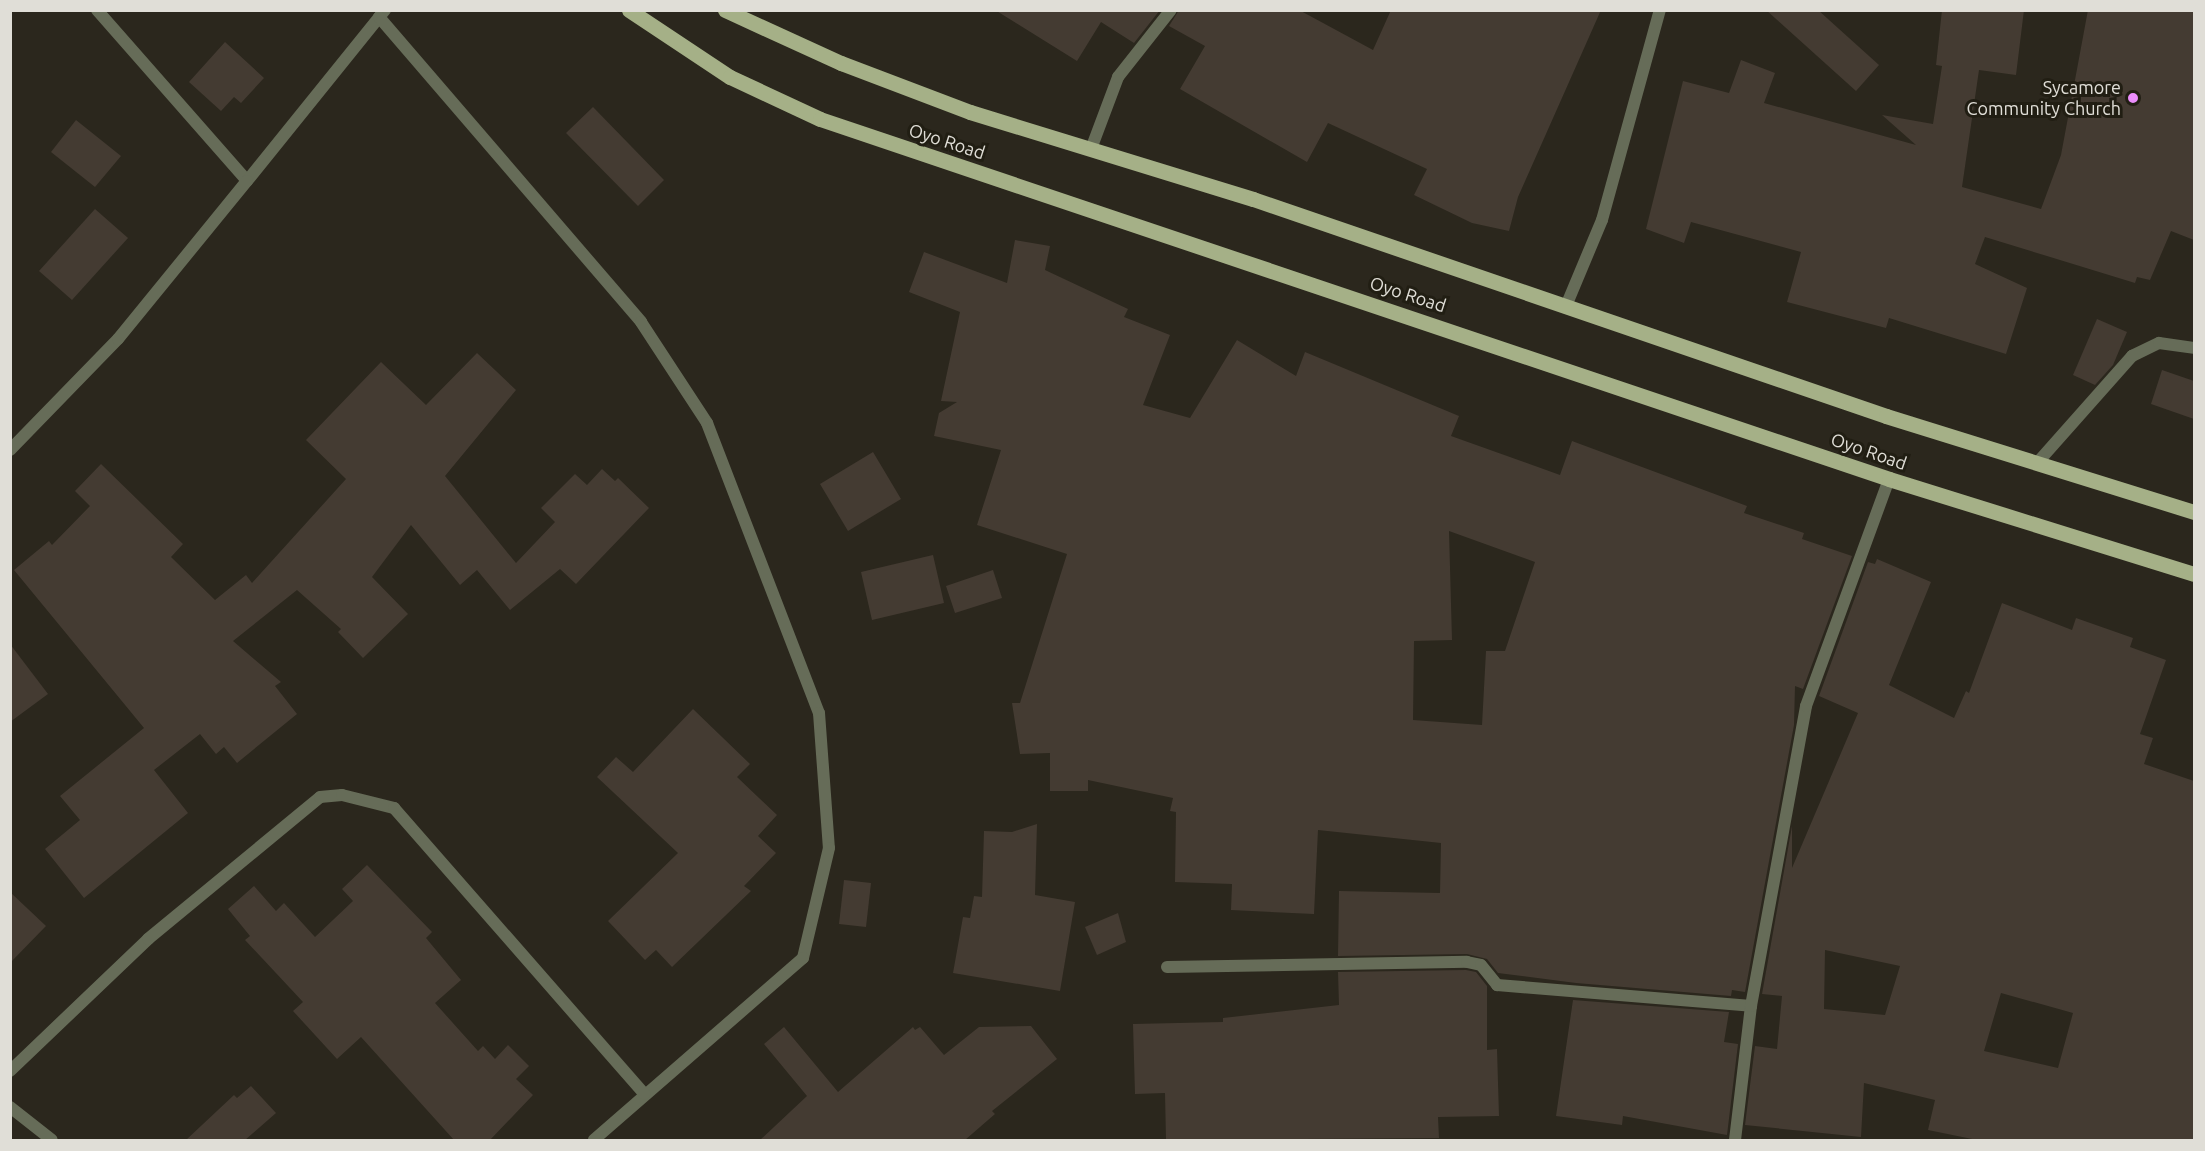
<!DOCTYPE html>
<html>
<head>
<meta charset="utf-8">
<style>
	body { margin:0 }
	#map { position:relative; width:2205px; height:1151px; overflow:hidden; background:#2b271d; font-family:Ubuntu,sans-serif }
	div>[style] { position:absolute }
	.building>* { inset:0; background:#443b32 }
	.lane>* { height:12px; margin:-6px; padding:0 6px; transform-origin:6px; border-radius:6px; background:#666c58 }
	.street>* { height:12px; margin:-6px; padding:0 6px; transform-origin:6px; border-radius:6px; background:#666c58 }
	.primary>* { height:15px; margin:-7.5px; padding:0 7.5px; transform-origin:7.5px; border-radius:7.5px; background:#a5b087 }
	.dots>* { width:16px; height:16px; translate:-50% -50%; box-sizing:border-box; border:3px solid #211e13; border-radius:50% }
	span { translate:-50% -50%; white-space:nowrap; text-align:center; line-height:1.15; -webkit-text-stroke:6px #211e13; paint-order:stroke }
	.poi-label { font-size:18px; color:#e0ded7 }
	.right { translate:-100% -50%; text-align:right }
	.street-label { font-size:18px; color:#e0ded7 }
	.frame { position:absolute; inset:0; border:12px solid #e0ded7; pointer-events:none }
</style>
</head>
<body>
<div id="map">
	<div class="building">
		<i style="clip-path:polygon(995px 10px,1160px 10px,1134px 43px,1101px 22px,1077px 61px)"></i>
		<i style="clip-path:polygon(1179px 10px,1299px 10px,1373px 50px,1391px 10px,1601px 10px,1518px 197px,1509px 231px,1472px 223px,1414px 195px,1427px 169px,1328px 123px,1307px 162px,1180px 89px,1205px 46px,1169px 26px)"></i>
		<i style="clip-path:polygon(1766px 10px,1818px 10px,1879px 65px,1856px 91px)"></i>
		<i style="clip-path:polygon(1942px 10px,2024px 10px,2016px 75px,1979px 70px,1962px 187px,2041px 209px,2061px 155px,2088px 10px,2194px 10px,2194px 240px,2171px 231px,2150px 280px,2137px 277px,2135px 283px,1985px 237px,1975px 264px,2027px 288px,2006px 354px,1889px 318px,1886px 328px,1787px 302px,1801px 252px,1691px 222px,1684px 243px,1646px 229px,1683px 81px,1729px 93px,1741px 60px,1775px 73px,1764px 103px,1916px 145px,1882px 115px,1933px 124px,1942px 66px,1936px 65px)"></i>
		<i style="clip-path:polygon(225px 42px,264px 78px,241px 103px,234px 97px,221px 111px,189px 82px)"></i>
		<i style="clip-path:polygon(593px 107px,664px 180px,638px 206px,566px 133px)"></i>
		<i style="clip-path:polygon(76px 120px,121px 156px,95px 187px,51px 152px)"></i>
		<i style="clip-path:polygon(95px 209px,128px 238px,72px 300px,39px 271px)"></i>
		<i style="clip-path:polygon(evenodd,1015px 240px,1050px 246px,1045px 270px,1128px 309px,1124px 317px,1170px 335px,1143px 405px,1190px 418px,1237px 340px,1296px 376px,1305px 352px,1459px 416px,1451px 436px,1560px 475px,1572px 441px,1747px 506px,1744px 513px,1804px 533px,1802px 539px,1852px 556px,1803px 689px,1795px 686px,1794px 725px,1745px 992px,1732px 990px,1731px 996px,1576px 983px,1498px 973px,1487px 959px,1467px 954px,1338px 956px,1339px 891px,1440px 893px,1441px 843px,1318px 830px,1314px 914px,1231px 910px,1232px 884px,1175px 882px,1176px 812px,1170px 811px,1173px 798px,1088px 780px,1088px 791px,1050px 791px,1050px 753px,1020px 754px,1012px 703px,1020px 703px,1067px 554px,977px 525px,1001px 450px,934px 436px,939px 413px,957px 402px,941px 401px,960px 312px,909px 292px,924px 252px,1007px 283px,1015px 240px,1449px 531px,1535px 562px,1505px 651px,1486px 651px,1482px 725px,1413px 720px,1414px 641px,1452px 640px,1449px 531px)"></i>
		<i style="clip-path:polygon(2097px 319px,2127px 332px,2113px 365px,2095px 385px,2073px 375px)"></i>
		<i style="clip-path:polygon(477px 353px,516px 390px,445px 476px,516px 563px,555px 522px,541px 508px,575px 474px,587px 485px,602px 469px,615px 481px,618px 478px,649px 508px,576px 584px,560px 569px,510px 610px,477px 570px,460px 585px,411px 525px,372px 577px,408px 614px,363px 658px,338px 632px,341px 629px,297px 590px,233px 641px,281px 682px,275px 686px,297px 714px,237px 763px,224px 747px,216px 754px,200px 734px,154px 770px,188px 813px,84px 898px,45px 849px,80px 820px,60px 796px,144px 728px,14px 570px,49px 541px,52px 545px,90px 506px,75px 491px,101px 464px,183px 544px,171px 557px,215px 600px,246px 575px,252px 583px,346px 479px,306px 440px,381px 362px,426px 405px)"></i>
		<i style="clip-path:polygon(2162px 370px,2194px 381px,2194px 419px,2151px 404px)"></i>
		<i style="clip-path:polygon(873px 452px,901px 499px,848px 531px,820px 484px)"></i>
		<i style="clip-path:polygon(933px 555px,944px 603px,872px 620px,861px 572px)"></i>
		<i style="clip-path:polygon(evenodd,1877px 559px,1931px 582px,1889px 685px,1954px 718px,1966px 691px,1969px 693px,2002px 603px,2072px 630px,2076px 618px,2133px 638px,2130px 647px,2166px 660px,2140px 734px,2153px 738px,2144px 764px,2194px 781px,2194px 1140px,1977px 1140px,1928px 1130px,1935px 1100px,1864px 1083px,1861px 1137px,1745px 1125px,1755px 1046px,1777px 1049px,1782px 996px,1762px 994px,1792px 826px,1792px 868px,1858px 713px,1819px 696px,1868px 562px,1875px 564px,1877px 559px,1825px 950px,1900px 966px,1885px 1015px,1824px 1009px,1825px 950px,1877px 559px,2001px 993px,2073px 1013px,2058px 1068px,1984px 1051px,2001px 993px)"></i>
		<i style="clip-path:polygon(993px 570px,1002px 598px,955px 613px,946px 586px)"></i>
		<i style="clip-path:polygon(10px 644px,48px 694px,10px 722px)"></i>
		<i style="clip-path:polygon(693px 709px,750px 764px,737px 777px,777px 815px,758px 836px,776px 853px,744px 886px,751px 891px,672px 967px,656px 950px,645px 960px,608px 921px,678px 853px,597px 777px,616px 757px,633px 772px)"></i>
		<i style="clip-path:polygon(1037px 824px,1035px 895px,1075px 902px,1060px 991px,953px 973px,963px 917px,970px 918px,974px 896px,982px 897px,984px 831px,1012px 832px)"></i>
		<i style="clip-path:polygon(367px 865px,432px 932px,426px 938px,461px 980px,435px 1003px,478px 1051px,483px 1046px,495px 1059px,508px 1045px,529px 1066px,516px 1079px,533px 1095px,490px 1140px,454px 1140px,361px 1037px,337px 1059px,293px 1011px,303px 1002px,245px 940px,250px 936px,228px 909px,254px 886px,276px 911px,284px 903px,315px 937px,353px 901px,342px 889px)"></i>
		<i style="clip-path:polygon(844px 880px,871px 883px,866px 927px,839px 924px)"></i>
		<i style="clip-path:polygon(10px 892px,46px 926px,10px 963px)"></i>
		<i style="clip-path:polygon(1118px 913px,1126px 942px,1097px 955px,1085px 927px)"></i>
		<i style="clip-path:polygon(1466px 970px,1476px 972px,1487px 986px,1487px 1050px,1497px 1049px,1499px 1116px,1438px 1117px,1439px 1138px,1166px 1140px,1165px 1093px,1135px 1094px,1133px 1024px,1223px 1022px,1223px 1018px,1339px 1005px,1338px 972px)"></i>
		<i style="clip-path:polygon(1573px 1000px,1729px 1012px,1724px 1042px,1738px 1044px,1727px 1135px,1623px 1116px,1622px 1125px,1556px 1116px)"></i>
		<i style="clip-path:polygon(1031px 1026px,1057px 1059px,992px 1111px,995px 1114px,965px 1140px,760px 1140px,807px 1096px,764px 1044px,784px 1027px,838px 1092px,913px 1027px,915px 1030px,920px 1027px,944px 1055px,979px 1027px)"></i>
		<i style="clip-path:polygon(251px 1086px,276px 1113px,245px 1140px,186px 1140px,234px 1095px,237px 1098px)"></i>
	</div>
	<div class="lane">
		<i style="left:1091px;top:149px;width:77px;rotate:-69.4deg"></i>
		<i style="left:1118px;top:77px;width:85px;rotate:-51.7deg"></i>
		<i style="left:2038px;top:462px;width:142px;rotate:-48.4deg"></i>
		<i style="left:2132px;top:356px;width:30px;rotate:-26deg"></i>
		<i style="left:2159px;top:343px;width:35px;rotate:8deg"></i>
	</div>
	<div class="street">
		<i style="left:97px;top:10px;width:227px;rotate:48.7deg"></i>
		<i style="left:247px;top:181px;width:220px;rotate:-51.1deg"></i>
		<i style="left:379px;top:17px;width:402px;rotate:49.3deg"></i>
		<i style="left:641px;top:322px;width:121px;rotate:56.8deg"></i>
		<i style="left:707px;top:423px;width:311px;rotate:68.9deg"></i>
		<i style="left:819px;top:713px;width:135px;rotate:85.8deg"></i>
		<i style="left:829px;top:848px;width:113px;rotate:103.3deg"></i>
		<i style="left:803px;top:958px;width:277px;rotate:139deg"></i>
		<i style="left:1566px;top:306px;width:93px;rotate:-67.3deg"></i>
		<i style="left:1602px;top:220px;width:218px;rotate:-74.6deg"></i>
		<i style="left:10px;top:450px;width:155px;rotate:-45.8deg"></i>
		<i style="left:118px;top:339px;width:204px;rotate:-50.8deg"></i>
		<i style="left:1167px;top:967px;width:300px;rotate:-1deg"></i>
		<i style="left:1467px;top:962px;width:14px;rotate:12deg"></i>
		<i style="left:1481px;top:965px;width:26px;rotate:51deg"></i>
		<i style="left:1497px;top:985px;width:255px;rotate:4.7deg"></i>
		<i style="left:10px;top:1071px;width:191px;rotate:-43.7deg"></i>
		<i style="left:148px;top:939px;width:223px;rotate:-39.5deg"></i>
		<i style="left:320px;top:797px;width:22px;rotate:-5deg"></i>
		<i style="left:342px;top:795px;width:54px;rotate:14deg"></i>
		<i style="left:394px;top:808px;width:380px;rotate:48.8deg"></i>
		<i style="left:10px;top:1107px;width:53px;rotate:38.2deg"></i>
		<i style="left:1735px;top:1140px;width:135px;rotate:-83.2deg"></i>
		<i style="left:1751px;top:1006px;width:305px;rotate:-79.6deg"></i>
		<i style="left:1806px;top:706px;width:242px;rotate:-69.9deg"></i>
	</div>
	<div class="primary">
		<i style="left:629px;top:10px;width:121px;rotate:33.6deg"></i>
		<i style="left:730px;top:77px;width:99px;rotate:25deg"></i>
		<i style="left:820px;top:119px;width:1128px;rotate:18.61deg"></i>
		<i style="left:1889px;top:479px;width:319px;rotate:17.3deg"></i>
		<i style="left:725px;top:10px;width:128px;rotate:24.6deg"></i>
		<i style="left:841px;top:63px;width:138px;rotate:20.8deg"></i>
		<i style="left:970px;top:112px;width:296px;rotate:17.1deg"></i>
		<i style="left:1253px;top:199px;width:669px;rotate:18.92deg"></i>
		<i style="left:1886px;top:416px;width:323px;rotate:17.3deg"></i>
	</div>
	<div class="dots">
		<i style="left:2133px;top:98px;background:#eb8dfb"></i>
	</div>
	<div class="poi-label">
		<span class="right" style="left:2121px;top:98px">Sycamore<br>Community Church</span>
	</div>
	<div class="street-label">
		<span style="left:947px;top:141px;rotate:18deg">Oyo Road</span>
		<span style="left:1408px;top:294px;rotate:18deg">Oyo Road</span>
		<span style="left:1869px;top:451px;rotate:19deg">Oyo Road</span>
	</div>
	<div class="frame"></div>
</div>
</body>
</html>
